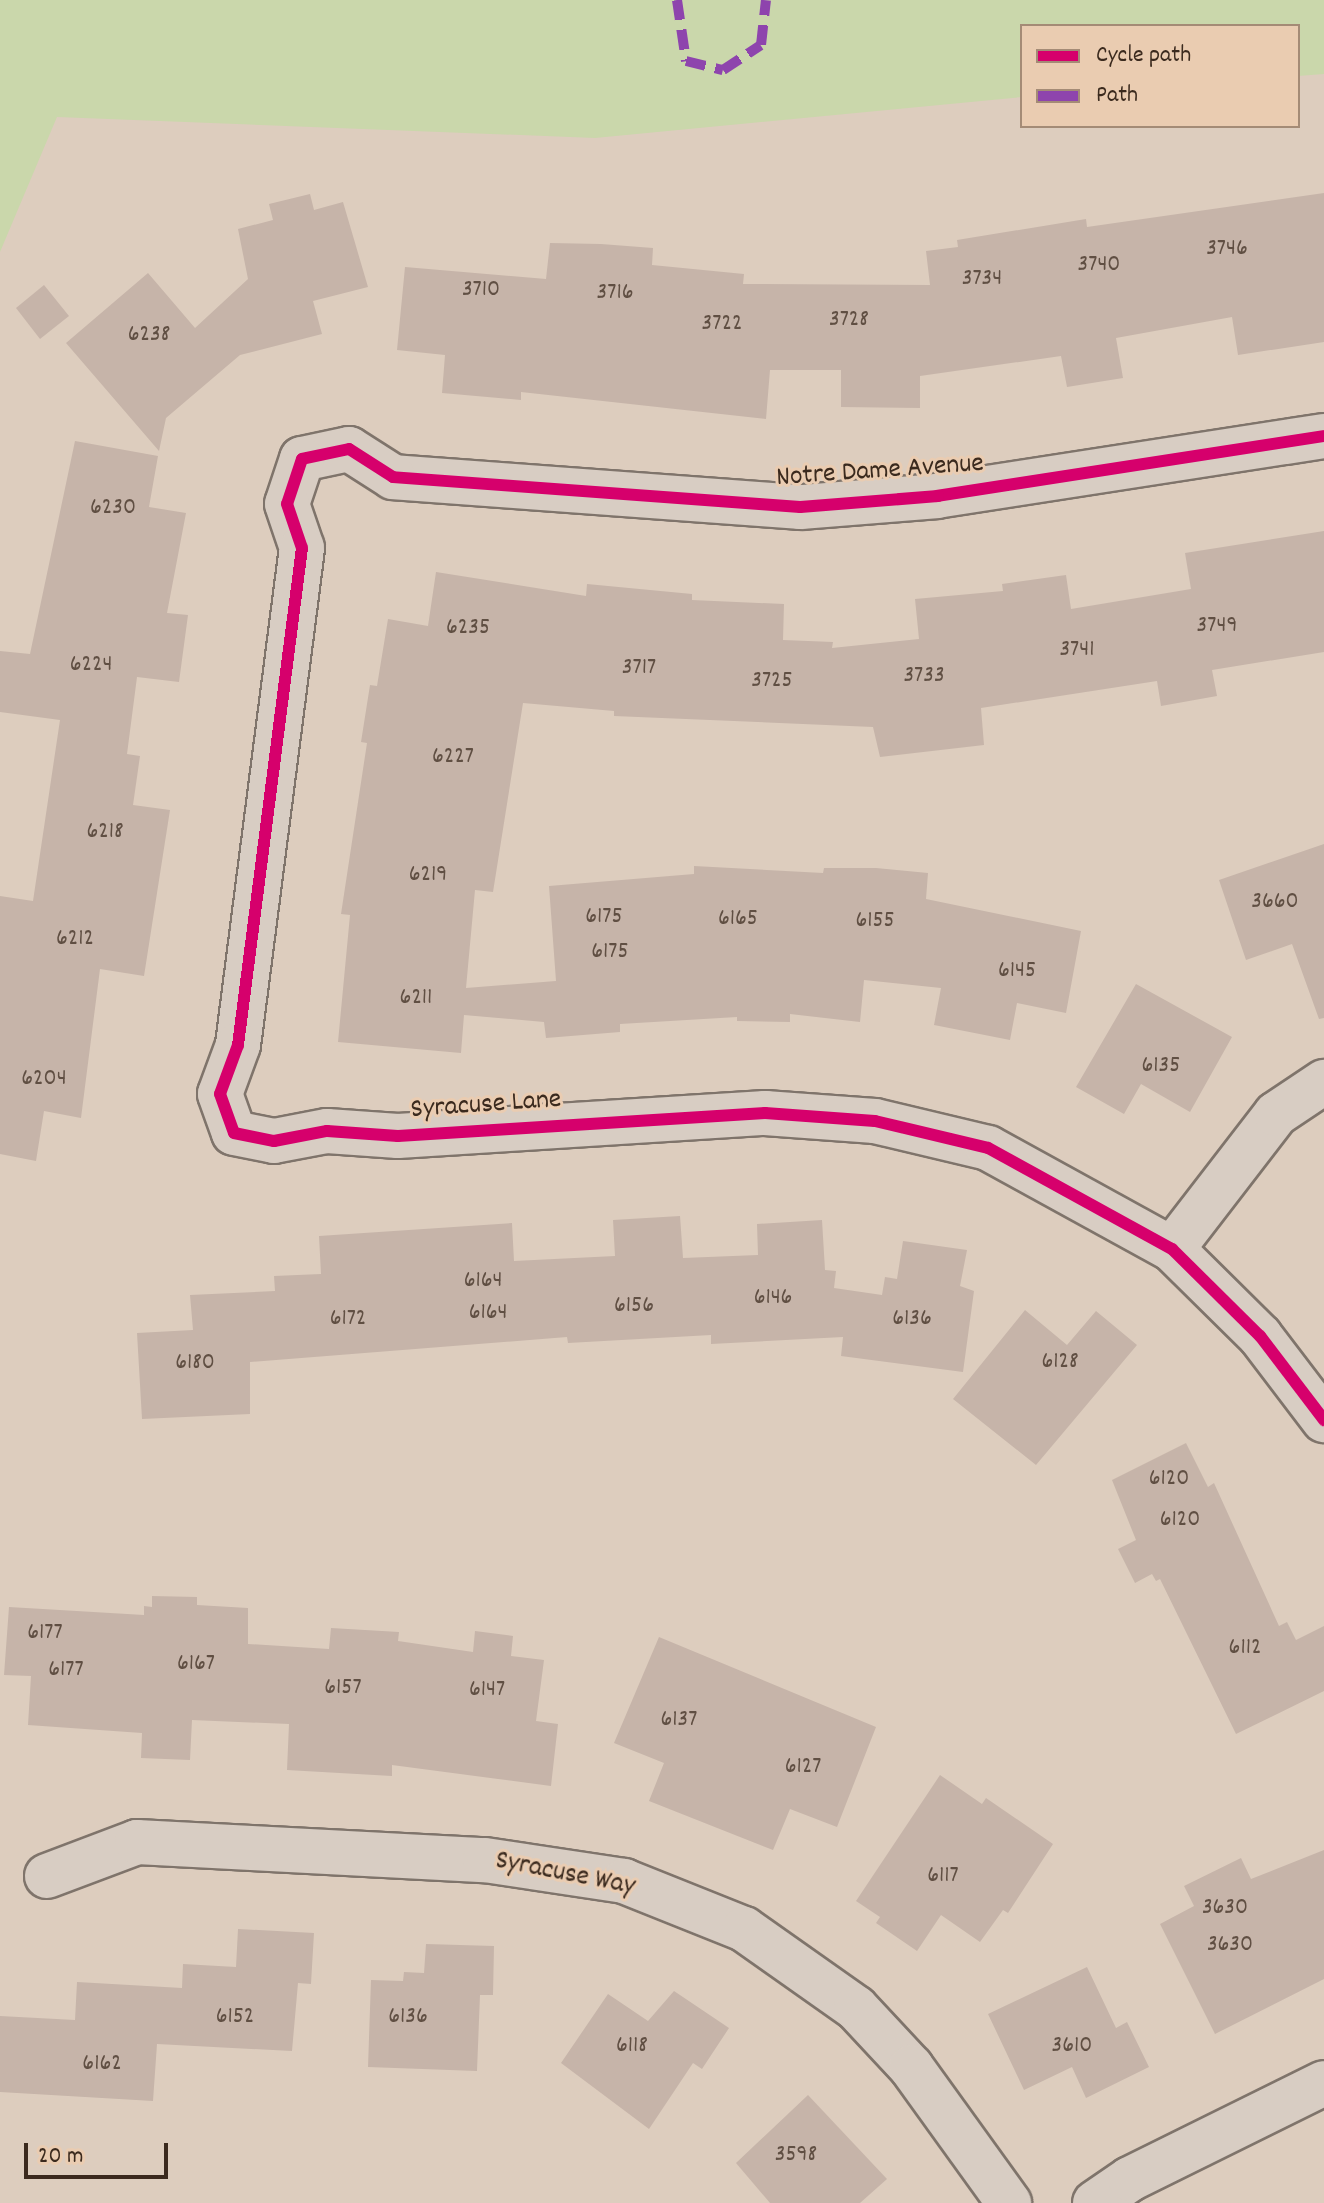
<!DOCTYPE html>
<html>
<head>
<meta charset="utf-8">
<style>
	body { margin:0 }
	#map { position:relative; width:1324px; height:2203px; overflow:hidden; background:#ddcdbe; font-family:Dekko,sans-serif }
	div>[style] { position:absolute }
	.green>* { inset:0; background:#cad7ab }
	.building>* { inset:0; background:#c6b4a9 }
	.roads { filter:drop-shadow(2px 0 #7f746b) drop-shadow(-2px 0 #7f746b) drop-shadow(0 2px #7f746b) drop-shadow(0 -2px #7f746b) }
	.minor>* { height:44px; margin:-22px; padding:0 22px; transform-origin:22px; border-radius:22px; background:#d8cdc3 }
	.quiet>* { height:10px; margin-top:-5px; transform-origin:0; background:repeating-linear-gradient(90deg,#8e44ad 0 20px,transparent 0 30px) }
	.cycleway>* { height:12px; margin:-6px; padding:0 6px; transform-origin:6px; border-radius:6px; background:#d6006c }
	span { translate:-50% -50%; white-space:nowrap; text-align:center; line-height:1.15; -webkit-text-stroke:6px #eaccb1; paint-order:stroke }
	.number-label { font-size:24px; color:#604f43 }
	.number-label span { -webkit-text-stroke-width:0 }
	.street-label { font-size:28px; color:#3b2a1e }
	.legend { position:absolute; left:1020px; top:24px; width:280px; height:104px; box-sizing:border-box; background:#eaccb1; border:2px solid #a48b76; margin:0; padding:10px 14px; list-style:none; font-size:24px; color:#3b2a1e }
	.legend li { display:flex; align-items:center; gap:16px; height:40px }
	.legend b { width:40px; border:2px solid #a48b76 }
	.scale { position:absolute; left:24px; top:2143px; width:144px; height:36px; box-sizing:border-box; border:4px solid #3b2a1e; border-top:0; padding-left:10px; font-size:24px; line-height:28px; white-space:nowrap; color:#3b2a1e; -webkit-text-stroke:6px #eaccb1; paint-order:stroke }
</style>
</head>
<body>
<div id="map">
	<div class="green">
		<i style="clip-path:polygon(0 0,1324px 0,1324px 74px,1298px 76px,1298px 26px,1022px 26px,1022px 97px,595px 138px,57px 117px,0 252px)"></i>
	</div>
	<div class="building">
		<i style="clip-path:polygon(1324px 193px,1324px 342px,1238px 355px,1232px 317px,1116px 338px,1123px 378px,1067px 387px,1061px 356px,920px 376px,920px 408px,841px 407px,841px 370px,770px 370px,766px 419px,521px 392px,521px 400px,442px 393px,445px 355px,397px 350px,405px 267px,546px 279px,550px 243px,601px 244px,653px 248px,652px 265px,744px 274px,743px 284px,930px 285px,926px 251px,958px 247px,957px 240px,1086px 219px,1087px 227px)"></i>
		<i style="clip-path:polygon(310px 194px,314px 210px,343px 202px,368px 287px,313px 301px,322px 334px,240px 355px,166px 418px,159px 451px,66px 343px,148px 273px,195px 328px,248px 279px,238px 229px,273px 220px,269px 204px)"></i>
		<i style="clip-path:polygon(44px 285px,69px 316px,40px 339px,16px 308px)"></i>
		<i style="clip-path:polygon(75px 441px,158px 456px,149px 507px,186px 513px,167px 613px,188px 615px,179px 682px,137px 677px,127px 754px,140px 756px,133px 805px,170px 810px,144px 976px,100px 969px,81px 1118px,44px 1111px,36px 1161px,0 1154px,0 896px,33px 901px,60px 720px,0 712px,0 651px,30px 654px)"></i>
		<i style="clip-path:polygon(1324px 531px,1324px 652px,1212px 670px,1217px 696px,1161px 706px,1157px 681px,981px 708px,984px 745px,880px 757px,873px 727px,614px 716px,614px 711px,523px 703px,493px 892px,475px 890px,466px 988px,556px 981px,549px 886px,694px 874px,694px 866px,823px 873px,824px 868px,876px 868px,928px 873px,926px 899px,1081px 931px,1066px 1013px,1017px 1003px,1010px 1040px,934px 1025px,941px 988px,864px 980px,860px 1022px,790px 1014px,790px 1022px,737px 1021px,737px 1017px,620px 1024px,620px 1032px,546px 1038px,544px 1022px,464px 1015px,461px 1053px,338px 1042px,350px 915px,341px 914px,367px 743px,361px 742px,370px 685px,377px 686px,388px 619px,428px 626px,436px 572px,586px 596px,587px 584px,692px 594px,692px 600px,784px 604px,783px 640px,833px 642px,832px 648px,919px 639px,915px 599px,1003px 591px,1002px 584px,1066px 575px,1071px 609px,1191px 589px,1185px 553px)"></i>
		<i style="clip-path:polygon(1324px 844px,1324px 1018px,1319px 1019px,1292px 944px,1246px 960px,1219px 880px)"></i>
		<i style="clip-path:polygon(1136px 984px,1232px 1037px,1190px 1112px,1141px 1084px,1124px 1114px,1076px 1087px)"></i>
		<i style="clip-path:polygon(680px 1216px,683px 1258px,758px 1255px,757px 1224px,822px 1220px,825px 1270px,836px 1271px,834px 1288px,882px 1295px,885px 1277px,897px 1279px,903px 1241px,967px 1250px,960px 1286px,974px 1291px,963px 1372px,841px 1356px,843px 1337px,711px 1344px,711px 1335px,568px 1343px,567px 1337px,250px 1362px,250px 1414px,142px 1419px,137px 1333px,193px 1330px,190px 1295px,275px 1291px,274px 1276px,321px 1274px,319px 1236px,512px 1223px,514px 1261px,615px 1256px,613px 1220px)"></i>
		<i style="clip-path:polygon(1025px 1310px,1067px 1345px,1096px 1311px,1137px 1345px,1036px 1465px,953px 1399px)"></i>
		<i style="clip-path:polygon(1186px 1443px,1208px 1487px,1214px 1483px,1279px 1626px,1287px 1622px,1296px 1640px,1324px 1626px,1324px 1691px,1236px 1734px,1160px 1579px,1156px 1581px,1152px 1574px,1135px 1583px,1118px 1549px,1136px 1540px,1112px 1480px)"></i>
		<i style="clip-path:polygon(152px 1596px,197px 1597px,197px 1605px,248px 1608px,248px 1644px,329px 1649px,331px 1628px,399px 1632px,398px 1641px,473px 1652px,475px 1631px,513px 1636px,511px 1656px,544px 1660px,536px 1721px,558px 1724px,551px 1786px,392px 1765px,392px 1776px,287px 1770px,289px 1724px,192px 1720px,190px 1760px,141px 1758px,142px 1733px,28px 1725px,31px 1676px,4px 1675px,9px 1607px,144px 1615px,144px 1606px,152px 1607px)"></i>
		<i style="clip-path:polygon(659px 1637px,876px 1727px,837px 1827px,790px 1809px,773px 1850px,649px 1801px,664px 1763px,614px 1743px)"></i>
		<i style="clip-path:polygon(940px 1775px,982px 1804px,986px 1798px,1053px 1844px,1008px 1913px,1003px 1910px,980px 1942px,941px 1915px,917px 1951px,876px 1923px,880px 1917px,856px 1901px)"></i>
		<i style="clip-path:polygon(1324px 1850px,1324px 1979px,1215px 2034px,1160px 1924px,1194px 1906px,1184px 1886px,1241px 1858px,1251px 1879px)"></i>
		<i style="clip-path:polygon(238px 1929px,314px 1933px,311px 1984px,298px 1983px,292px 2051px,157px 2044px,153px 2101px,0 2092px,0 2016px,75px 2020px,77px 1982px,182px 1988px,183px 1964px,236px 1967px)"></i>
		<i style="clip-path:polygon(426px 1944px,494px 1946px,493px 1995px,480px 1995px,477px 2071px,368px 2067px,371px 1980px,403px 1981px,404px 1972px,424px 1973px)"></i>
		<i style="clip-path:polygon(1087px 1967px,1116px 2028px,1127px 2022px,1149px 2067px,1086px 2098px,1072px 2067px,1024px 2090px,988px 2014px)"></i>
		<i style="clip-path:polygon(674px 1991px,729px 2028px,702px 2069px,693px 2063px,649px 2129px,561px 2063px,608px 1994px,648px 2021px)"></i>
		<i style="clip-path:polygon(808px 2095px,887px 2179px,860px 2203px,770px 2203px,736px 2163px)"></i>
	</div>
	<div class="roads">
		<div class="minor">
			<i style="left:1324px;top:436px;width:391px;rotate:171.2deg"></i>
			<i style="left:938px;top:496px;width:138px;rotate:175.4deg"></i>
			<i style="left:800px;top:507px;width:408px;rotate:-175.8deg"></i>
			<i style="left:393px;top:477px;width:52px;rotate:-147.5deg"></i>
			<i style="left:349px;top:449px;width:48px;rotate:168deg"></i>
			<i style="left:302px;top:459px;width:47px;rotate:108.4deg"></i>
			<i style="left:287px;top:504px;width:46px;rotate:71.2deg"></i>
			<i style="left:302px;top:548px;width:501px;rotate:97.34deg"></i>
			<i style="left:238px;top:1045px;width:52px;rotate:110.2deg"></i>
			<i style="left:220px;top:1094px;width:41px;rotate:70.3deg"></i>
			<i style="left:234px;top:1133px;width:41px;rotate:11.3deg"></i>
			<i style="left:274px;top:1141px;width:54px;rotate:-10.7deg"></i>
			<i style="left:327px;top:1131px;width:71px;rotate:4deg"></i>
			<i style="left:398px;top:1136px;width:368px;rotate:-3.6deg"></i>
			<i style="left:765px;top:1113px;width:110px;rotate:4.2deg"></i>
			<i style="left:875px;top:1121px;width:116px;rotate:13.4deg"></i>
			<i style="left:988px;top:1148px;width:210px;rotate:28.8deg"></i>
			<i style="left:1172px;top:1249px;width:124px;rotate:44.7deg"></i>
			<i style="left:1260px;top:1336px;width:106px;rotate:52.7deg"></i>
			<i style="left:1172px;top:1249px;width:170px;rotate:-52.4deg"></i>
			<i style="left:1276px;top:1114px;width:58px;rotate:-33.7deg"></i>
			<i style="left:47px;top:1876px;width:96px;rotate:-20.7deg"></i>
			<i style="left:137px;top:1842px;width:348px;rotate:3deg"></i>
			<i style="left:485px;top:1860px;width:141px;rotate:8.6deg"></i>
			<i style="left:624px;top:1881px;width:129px;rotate:21.8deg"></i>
			<i style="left:744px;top:1929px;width:137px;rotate:35.2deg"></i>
			<i style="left:856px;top:2008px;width:81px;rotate:47deg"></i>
			<i style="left:911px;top:2067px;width:168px;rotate:54.2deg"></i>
			<i style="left:1095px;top:2203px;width:42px;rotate:-34.4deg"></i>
			<i style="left:1130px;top:2179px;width:216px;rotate:-26.3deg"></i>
		</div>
	</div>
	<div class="quiet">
		<i style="left:677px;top:0;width:62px;rotate:81.6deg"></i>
		<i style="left:686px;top:61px;width:38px;rotate:14deg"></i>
		<i style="left:723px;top:70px;width:45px;rotate:-33.3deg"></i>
		<i style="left:761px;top:45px;width:45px;rotate:-83.7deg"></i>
	</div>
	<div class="cycleway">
		<i style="left:1324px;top:436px;width:391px;rotate:171.2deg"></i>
		<i style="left:938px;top:496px;width:138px;rotate:175.4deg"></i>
		<i style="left:800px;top:507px;width:408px;rotate:-175.8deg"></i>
		<i style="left:393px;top:477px;width:52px;rotate:-147.5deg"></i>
		<i style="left:349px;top:449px;width:48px;rotate:168deg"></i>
		<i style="left:302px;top:459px;width:47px;rotate:108.4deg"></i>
		<i style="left:287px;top:504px;width:46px;rotate:71.2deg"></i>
		<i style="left:302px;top:548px;width:501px;rotate:97.34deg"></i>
		<i style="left:238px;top:1045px;width:52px;rotate:110.2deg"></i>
		<i style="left:220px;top:1094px;width:41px;rotate:70.3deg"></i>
		<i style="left:234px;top:1133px;width:41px;rotate:11.3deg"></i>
		<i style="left:274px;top:1141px;width:54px;rotate:-10.7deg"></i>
		<i style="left:327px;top:1131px;width:71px;rotate:4deg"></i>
		<i style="left:398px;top:1136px;width:368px;rotate:-3.6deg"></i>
		<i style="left:765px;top:1113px;width:110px;rotate:4.2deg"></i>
		<i style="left:875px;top:1121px;width:116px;rotate:13.4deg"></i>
		<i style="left:988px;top:1148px;width:210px;rotate:28.8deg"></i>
		<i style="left:1172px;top:1249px;width:124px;rotate:44.7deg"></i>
		<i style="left:1260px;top:1336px;width:106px;rotate:52.7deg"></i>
	</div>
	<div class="number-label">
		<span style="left:1227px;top:250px">3746</span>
		<span style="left:1099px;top:266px">3740</span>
		<span style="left:982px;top:280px">3734</span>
		<span style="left:481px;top:291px">3710</span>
		<span style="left:615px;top:294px">3716</span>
		<span style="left:849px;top:321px">3728</span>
		<span style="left:722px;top:325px">3722</span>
		<span style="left:149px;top:336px">6238</span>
		<span style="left:113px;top:509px">6230</span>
		<span style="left:1217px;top:627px">3749</span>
		<span style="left:468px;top:629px">6235</span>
		<span style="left:1077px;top:651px">3741</span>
		<span style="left:91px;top:666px">6224</span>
		<span style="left:639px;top:669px">3717</span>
		<span style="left:924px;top:677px">3733</span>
		<span style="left:772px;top:682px">3725</span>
		<span style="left:453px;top:758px">6227</span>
		<span style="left:105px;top:833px">6218</span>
		<span style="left:428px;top:876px">6219</span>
		<span style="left:1275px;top:903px">3660</span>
		<span style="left:604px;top:918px">6175</span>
		<span style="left:738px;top:920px">6165</span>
		<span style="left:875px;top:922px">6155</span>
		<span style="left:75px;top:940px">6212</span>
		<span style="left:610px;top:953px">6175</span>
		<span style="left:1017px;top:972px">6145</span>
		<span style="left:416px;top:999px">6211</span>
		<span style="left:1161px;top:1067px">6135</span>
		<span style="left:44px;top:1080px">6204</span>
		<span style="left:483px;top:1282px">6164</span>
		<span style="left:773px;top:1299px">6146</span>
		<span style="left:634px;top:1307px">6156</span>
		<span style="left:488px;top:1314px">6164</span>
		<span style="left:348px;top:1320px">6172</span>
		<span style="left:912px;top:1320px">6136</span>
		<span style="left:1060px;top:1363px">6128</span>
		<span style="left:195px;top:1364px">6180</span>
		<span style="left:1169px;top:1480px">6120</span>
		<span style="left:1180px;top:1521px">6120</span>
		<span style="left:45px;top:1634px">6177</span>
		<span style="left:1245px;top:1649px">6112</span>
		<span style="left:196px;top:1665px">6167</span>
		<span style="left:66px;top:1671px">6177</span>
		<span style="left:343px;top:1689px">6157</span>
		<span style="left:487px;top:1691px">6147</span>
		<span style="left:679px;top:1721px">6137</span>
		<span style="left:803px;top:1768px">6127</span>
		<span style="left:943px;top:1877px">6117</span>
		<span style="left:1225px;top:1909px">3630</span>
		<span style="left:1230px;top:1946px">3630</span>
		<span style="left:235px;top:2018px">6152</span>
		<span style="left:408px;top:2018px">6136</span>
		<span style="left:632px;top:2047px">6118</span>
		<span style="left:1072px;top:2047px">3610</span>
		<span style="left:102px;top:2065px">6162</span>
		<span style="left:796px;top:2156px">3598</span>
	</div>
	<div class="street-label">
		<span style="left:880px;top:472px;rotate:-4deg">Notre Dame Avenue</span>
		<span style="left:486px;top:1106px;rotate:-4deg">Syracuse Lane</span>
		<span style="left:565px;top:1875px;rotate:11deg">Syracuse Way</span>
	</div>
	<ul class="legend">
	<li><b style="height:10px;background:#d6006c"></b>Cycle path</li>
	<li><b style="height:10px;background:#8e44ad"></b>Path</li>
	</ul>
	<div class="scale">20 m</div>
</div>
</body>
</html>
